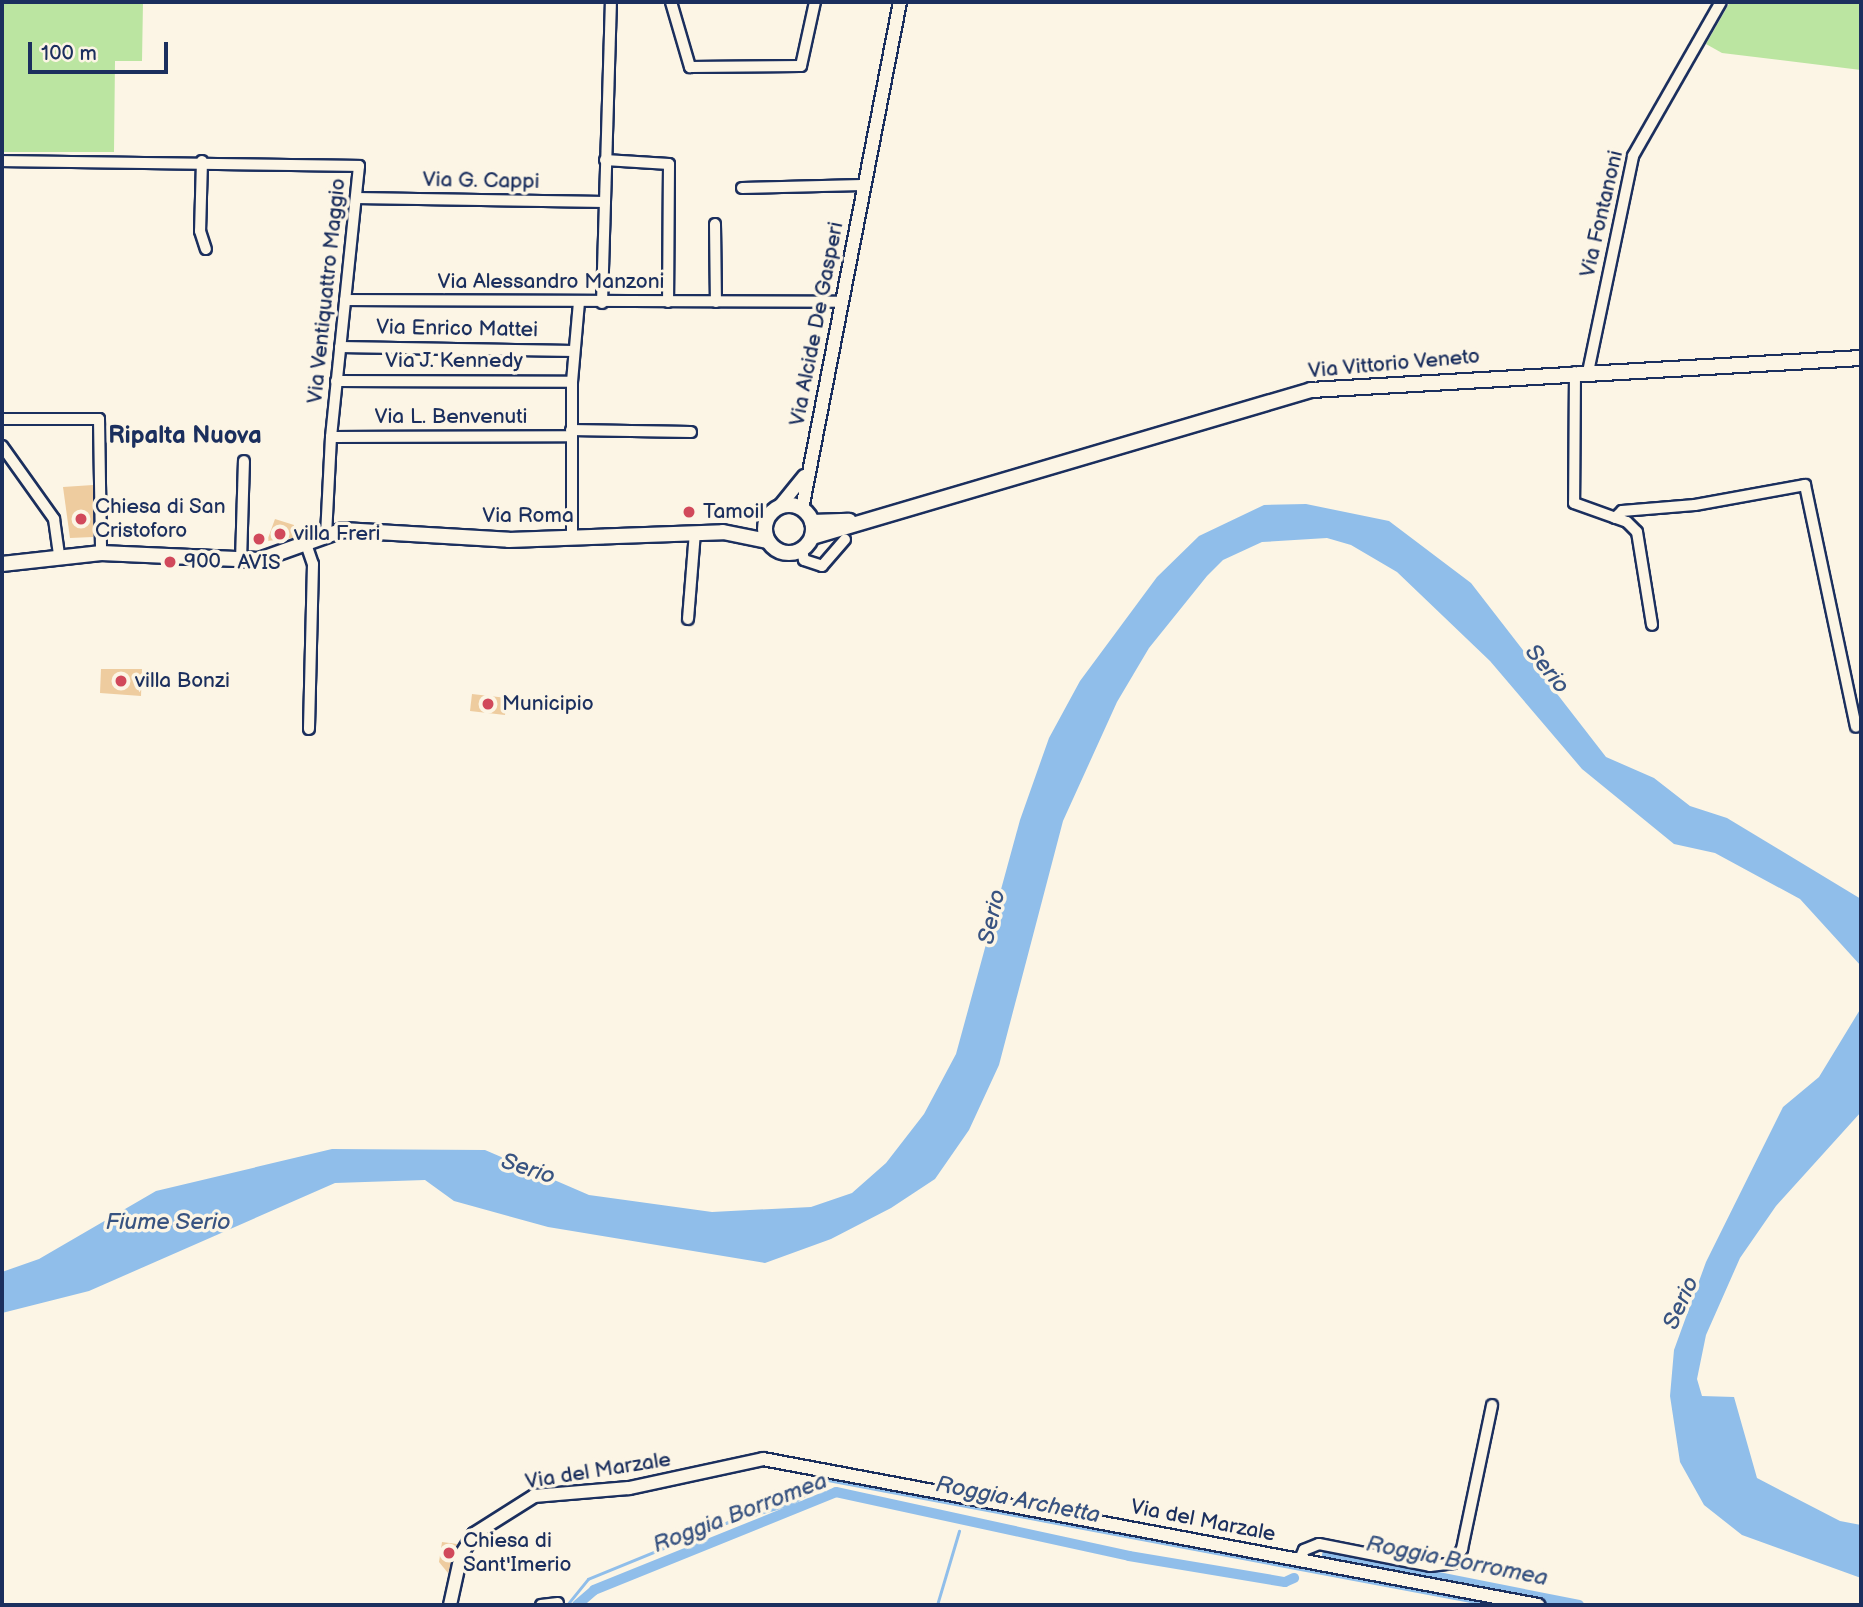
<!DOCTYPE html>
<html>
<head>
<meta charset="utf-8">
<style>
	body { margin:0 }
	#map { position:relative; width:1863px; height:1607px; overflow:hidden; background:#fcf5e5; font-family:"Balsamiq Sans",sans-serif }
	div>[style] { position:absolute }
	.green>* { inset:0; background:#bbe5a1 }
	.water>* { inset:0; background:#90beea }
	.stream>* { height:2.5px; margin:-1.25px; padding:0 1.25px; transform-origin:1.25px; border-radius:1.25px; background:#90beea }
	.canal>* { height:10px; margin:-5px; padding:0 5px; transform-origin:5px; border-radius:5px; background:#90beea }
	.building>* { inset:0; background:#eecc9f }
	.roads { filter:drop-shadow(2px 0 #1b2f5e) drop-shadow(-2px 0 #1b2f5e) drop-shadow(0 2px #1b2f5e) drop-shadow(0 -2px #1b2f5e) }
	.minor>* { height:10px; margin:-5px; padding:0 5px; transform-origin:5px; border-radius:5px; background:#fcf5e5 }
	.tertiary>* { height:12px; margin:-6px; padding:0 6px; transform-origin:6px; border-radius:6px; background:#fcf5e5 }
	.secondary>* { height:14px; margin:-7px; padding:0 7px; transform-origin:7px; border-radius:7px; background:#fcf5e5 }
	.secondary>.ring { margin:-7px; padding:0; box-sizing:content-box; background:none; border:14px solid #fcf5e5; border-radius:50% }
	.dots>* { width:19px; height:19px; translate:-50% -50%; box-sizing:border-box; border:4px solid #fcf5e5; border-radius:50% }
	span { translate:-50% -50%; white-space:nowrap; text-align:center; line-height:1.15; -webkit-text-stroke:7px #fcf5e5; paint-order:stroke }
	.street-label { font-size:21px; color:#1b2f5e }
	.poi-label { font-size:21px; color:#1b2f5e }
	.left { translate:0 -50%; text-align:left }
	.water-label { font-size:23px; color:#385381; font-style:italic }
	.quarter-label { font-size:24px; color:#1b2f5e; font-weight:700 }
	.frame { position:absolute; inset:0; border:4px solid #1b2f5e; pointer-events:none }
	.scale { position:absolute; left:28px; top:42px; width:140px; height:32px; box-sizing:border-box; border:4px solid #1b2f5e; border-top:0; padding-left:9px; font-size:21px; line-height:24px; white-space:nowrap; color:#1b2f5e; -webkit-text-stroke:5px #fcf5e5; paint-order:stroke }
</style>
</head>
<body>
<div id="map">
	<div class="green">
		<i style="clip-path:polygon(2px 2px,143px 2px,142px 61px,115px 61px,114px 152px,2px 152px)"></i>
		<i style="clip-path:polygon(1730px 2px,1861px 2px,1861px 70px,1722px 53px,1706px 44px)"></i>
	</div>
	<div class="water">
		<i style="clip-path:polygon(1306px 504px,1389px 521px,1471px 583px,1606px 757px,1654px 778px,1690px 806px,1727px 818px,1861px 899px,1861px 966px,1800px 899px,1715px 853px,1674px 844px,1582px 769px,1490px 661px,1397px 572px,1351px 545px,1327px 538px,1262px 542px,1223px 560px,1207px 576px,1149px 648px,1117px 702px,1063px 821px,999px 1065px,969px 1130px,935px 1179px,891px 1208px,831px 1239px,765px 1263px,548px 1227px,454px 1201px,425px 1180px,335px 1183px,89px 1291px,2px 1313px,2px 1272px,39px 1259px,156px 1191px,332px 1149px,485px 1150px,589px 1195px,712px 1212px,811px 1207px,852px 1193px,886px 1163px,924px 1114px,956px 1054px,1020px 820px,1049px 738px,1080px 681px,1157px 577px,1199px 536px,1264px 505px)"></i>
		<i style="clip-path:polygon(1861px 1008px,1861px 1112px,1776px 1206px,1740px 1258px,1706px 1335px,1697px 1379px,1702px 1396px,1734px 1397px,1757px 1478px,1840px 1521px,1861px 1525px,1861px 1578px,1742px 1535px,1704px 1505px,1680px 1462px,1670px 1396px,1674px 1350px,1706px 1262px,1783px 1107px,1819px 1077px)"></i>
	</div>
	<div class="stream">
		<i style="left:567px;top:1605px;width:33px;rotate:-51deg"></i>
		<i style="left:588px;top:1579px;width:145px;rotate:-22.3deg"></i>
		<i style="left:722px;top:1524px;width:72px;rotate:-16.2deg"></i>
		<i style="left:791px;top:1504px;width:44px;rotate:-33deg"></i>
		<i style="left:828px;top:1480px;width:676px;rotate:10.66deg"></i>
		<i style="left:937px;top:1605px;width:77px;rotate:-73.4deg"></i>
	</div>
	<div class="canal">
		<i style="left:1327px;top:1555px;width:257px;rotate:11.2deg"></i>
		<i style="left:577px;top:1605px;width:23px;rotate:-41deg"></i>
		<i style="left:594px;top:1590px;width:261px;rotate:-22deg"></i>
		<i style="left:836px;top:1492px;width:300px;rotate:12.3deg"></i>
		<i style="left:1129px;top:1556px;width:158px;rotate:9.5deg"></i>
		<i style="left:1285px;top:1582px;width:10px;rotate:-24deg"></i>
	</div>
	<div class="building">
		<i style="clip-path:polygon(93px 485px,93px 537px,70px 538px,63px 487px)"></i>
		<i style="clip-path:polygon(275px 519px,294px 525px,293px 538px,267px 541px)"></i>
		<i style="clip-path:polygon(101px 669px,142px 669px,141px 696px,100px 693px)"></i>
		<i style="clip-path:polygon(472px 694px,507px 698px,505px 715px,470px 711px)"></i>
		<i style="clip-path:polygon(442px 1542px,457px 1544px,448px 1573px,439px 1562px)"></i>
	</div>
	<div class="roads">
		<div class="minor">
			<i style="left:671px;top:2px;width:68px;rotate:73.7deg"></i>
			<i style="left:690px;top:67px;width:111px;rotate:-0.5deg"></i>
			<i style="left:801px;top:66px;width:66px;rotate:-77.7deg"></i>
			<i style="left:605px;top:160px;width:64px;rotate:3.6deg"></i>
			<i style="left:669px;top:164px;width:138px;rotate:90.4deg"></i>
			<i style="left:2px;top:161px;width:357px;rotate:0.8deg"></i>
			<i style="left:359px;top:166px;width:272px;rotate:95.9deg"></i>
			<i style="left:331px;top:437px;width:98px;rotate:92.9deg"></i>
			<i style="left:202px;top:161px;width:70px;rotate:91.6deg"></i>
			<i style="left:200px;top:231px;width:19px;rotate:72deg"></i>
			<i style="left:742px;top:188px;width:121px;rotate:-1.4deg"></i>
			<i style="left:356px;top:198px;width:249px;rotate:0.9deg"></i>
			<i style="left:715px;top:224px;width:78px;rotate:89.3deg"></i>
			<i style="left:345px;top:300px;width:496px;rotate:0.2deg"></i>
			<i style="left:602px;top:303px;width:301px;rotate:-88.3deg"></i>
			<i style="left:340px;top:347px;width:234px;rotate:1deg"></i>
			<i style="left:1575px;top:372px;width:131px;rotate:90.4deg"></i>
			<i style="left:1574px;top:503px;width:56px;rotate:19.7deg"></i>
			<i style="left:1627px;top:522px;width:14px;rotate:45deg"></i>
			<i style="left:1637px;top:532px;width:94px;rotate:80.8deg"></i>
			<i style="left:1588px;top:372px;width:221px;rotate:-78.2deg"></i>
			<i style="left:1633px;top:156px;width:177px;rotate:-60.3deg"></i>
			<i style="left:336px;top:381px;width:236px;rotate:0.2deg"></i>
			<i style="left:2px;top:419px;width:97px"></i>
			<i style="left:99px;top:419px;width:134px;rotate:89.1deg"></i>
			<i style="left:571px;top:430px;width:120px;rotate:1deg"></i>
			<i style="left:331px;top:437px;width:239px;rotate:-0.2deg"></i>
			<i style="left:2px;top:446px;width:90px;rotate:54.5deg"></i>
			<i style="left:54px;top:519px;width:35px;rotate:82deg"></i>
			<i style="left:1615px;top:518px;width:10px;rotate:-45deg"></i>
			<i style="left:1622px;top:511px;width:73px;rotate:-4.7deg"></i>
			<i style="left:1695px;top:505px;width:112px;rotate:-10.3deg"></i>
			<i style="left:1805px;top:485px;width:247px;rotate:78.1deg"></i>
			<i style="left:572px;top:538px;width:156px;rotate:-90deg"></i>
			<i style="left:572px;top:382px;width:80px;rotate:-85deg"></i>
			<i style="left:306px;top:544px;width:21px;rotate:71deg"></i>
			<i style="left:313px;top:564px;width:165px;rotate:91.4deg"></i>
			<i style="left:802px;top:550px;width:10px;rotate:79deg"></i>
			<i style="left:804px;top:560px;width:19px;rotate:18deg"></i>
			<i style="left:822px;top:566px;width:35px;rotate:-49deg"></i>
			<i style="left:241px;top:561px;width:100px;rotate:-88.3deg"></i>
			<i style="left:688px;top:619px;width:87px;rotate:-85.4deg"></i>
			<i style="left:1300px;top:1559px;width:10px;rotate:-66deg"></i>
			<i style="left:1304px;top:1550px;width:16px;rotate:-22deg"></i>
			<i style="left:1319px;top:1544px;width:113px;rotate:11.2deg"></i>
			<i style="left:1430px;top:1566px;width:23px;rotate:-7deg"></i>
			<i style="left:1453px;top:1563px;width:17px;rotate:-57deg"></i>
			<i style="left:1462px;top:1549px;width:147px;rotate:-78.2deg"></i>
			<i style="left:541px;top:1605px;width:17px;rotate:-7deg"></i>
		</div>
		<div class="tertiary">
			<i style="left:779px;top:507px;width:40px;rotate:-51deg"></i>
			<i style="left:802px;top:509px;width:516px;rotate:-79.06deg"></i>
			<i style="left:450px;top:1605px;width:51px;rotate:-77.6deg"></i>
			<i style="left:461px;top:1555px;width:25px;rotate:-58deg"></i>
			<i style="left:474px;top:1534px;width:71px;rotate:-32.3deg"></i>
			<i style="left:534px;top:1496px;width:95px;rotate:-4.8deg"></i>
			<i style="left:629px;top:1488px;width:137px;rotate:-12.2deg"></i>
			<i style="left:763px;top:1459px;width:789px;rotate:10.67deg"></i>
		</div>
		<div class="secondary">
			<i class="ring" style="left:765px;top:505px;width:34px;height:34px"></i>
			<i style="left:812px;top:522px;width:37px;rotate:-2deg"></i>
			<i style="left:812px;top:537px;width:520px;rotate:-16.41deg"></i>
			<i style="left:1311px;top:390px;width:551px;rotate:-3.33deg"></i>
			<i style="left:2px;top:564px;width:100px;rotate:-6.3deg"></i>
			<i style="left:101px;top:553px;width:158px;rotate:2.5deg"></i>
			<i style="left:259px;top:560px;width:89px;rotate:-19.7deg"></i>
			<i style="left:343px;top:530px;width:166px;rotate:3.4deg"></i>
			<i style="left:509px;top:540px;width:214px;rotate:-2.1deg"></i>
			<i style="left:723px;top:532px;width:46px;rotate:11.3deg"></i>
		</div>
	</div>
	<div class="dots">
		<i style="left:689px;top:512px;background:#d1495b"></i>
		<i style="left:81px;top:519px;background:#d1495b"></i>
		<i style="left:280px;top:534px;background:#d1495b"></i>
		<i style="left:259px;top:539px;background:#d1495b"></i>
		<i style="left:170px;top:562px;background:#d1495b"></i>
		<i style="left:121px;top:681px;background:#d1495b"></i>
		<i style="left:488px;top:704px;background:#d1495b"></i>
		<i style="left:449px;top:1553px;background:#d1495b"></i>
	</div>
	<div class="street-label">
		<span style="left:481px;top:181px;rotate:1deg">Via G. Cappi</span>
		<span style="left:1602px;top:214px;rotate:-77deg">Via Fontanoni</span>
		<span style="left:551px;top:282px">Via Alessandro Manzoni</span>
		<span style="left:327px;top:291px;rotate:-84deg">Via Ventiquattro Maggio</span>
		<span style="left:817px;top:324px;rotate:-79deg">Via Alcide De Gasperi</span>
		<span style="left:457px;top:329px;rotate:1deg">Via Enrico Mattei</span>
		<span style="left:454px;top:361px">Via J. Kennedy</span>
		<span style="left:1394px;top:364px;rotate:-5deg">Via Vittorio Veneto</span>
		<span style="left:451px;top:417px">Via L. Benvenuti</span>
		<span style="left:528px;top:516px">Via Roma</span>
		<span style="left:598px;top:1471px;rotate:-9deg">Via del Marzale</span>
		<span style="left:1203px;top:1521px;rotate:11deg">Via del Marzale</span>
	</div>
	<div class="poi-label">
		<span class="left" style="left:95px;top:519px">Chiesa di San<br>Cristoforo</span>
		<span class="left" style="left:703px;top:512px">Tamoil</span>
		<span class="left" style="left:294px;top:534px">villa Freri</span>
		<span class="left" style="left:184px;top:562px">900</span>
		<span style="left:259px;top:563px">AVIS</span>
		<span class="left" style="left:135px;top:681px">villa Bonzi</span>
		<span class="left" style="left:502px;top:704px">Municipio</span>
		<span class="left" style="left:463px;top:1553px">Chiesa di<br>Sant'Imerio</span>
	</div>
	<div class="water-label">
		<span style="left:1547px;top:669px;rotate:51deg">Serio</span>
		<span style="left:992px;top:917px;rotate:-77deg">Serio</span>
		<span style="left:528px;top:1169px;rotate:18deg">Serio</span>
		<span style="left:168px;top:1222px">Fiume Serio</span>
		<span style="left:1681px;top:1303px;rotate:-66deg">Serio</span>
		<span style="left:1018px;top:1500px;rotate:11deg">Roggia Archetta</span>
		<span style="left:740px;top:1513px;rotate:-21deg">Roggia Borromea</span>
		<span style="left:1457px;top:1561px;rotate:11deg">Roggia Borromea</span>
	</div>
	<div class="quarter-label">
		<span style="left:185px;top:436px">Ripalta Nuova</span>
	</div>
	<div class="frame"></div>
	<div class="scale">100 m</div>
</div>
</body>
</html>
